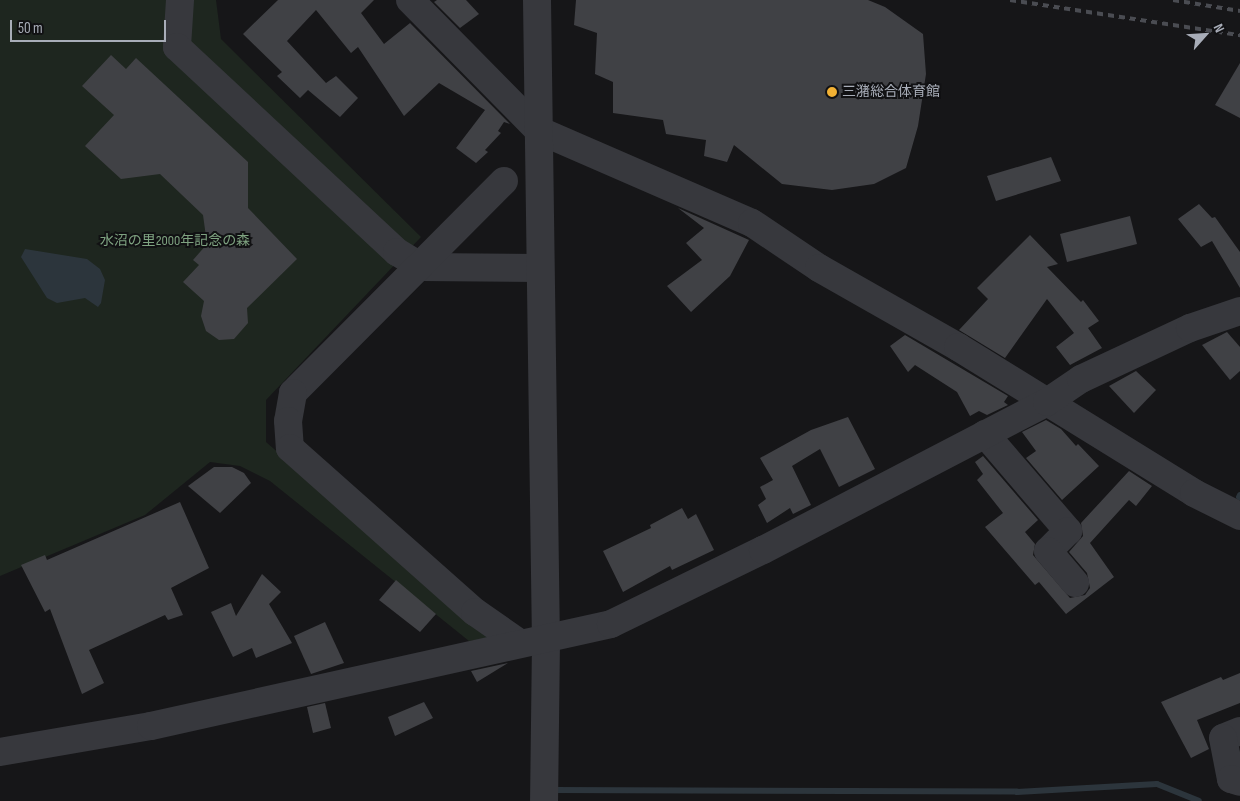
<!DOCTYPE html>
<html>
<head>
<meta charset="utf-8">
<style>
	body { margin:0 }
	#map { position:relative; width:1240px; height:801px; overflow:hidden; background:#161618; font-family:"Sofia Sans Condensed","Noto Sans JP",sans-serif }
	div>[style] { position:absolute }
	.green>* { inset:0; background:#1e261f }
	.water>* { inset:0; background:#2c353c }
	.stream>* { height:6px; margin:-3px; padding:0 3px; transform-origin:3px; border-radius:3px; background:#2c353c }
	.building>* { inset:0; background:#404145 }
	.minor>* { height:28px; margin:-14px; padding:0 14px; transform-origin:14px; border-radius:14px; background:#37383d }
	.rail>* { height:4px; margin-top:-2px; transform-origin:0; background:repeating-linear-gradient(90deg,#4a4c52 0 6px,transparent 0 11px) }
	.dots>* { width:14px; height:14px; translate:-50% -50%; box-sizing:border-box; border:2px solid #111113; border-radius:50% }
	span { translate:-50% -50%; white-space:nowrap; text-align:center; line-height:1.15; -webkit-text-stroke:4px #111113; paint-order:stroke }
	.poi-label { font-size:14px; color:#a8adb8 }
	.left { translate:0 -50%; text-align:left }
	.park-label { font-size:14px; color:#7fa381 }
	.north { position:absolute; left:1180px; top:10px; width:50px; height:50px; -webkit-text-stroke:4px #111113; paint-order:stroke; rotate:64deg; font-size:14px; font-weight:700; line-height:20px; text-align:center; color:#a8adb8 }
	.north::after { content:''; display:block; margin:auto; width:18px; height:22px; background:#a8adb8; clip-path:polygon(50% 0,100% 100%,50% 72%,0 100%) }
	.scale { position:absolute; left:10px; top:20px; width:156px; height:22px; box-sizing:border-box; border:2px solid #a8adb8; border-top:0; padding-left:6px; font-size:15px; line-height:18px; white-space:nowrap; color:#a8adb8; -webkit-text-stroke:4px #111113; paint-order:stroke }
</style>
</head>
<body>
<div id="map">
	<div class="green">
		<i style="clip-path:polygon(0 0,216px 0,221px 39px,421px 237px,266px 400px,266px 442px,492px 638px,469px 641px,270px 481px,240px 466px,210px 462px,145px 515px,0 576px)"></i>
	</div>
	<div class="water">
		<i style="clip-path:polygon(25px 249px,87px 259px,100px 269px,105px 280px,101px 303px,98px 307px,85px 298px,57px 303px,47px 298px,21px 257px)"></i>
	</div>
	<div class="stream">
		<i style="left:1239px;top:497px;width:2px;rotate:-63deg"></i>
		<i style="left:553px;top:790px;width:464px;rotate:0.2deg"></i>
		<i style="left:1017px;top:792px;width:140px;rotate:-3.3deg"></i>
		<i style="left:1157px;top:784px;width:45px;rotate:22deg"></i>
	</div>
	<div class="building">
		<i style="clip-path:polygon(278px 0,374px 0,361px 13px,384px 44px,410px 23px,510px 124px,504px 122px,498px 131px,501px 133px,485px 150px,488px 152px,476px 163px,456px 148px,485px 110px,439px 83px,404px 116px,358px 47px,351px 53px,316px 10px,287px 41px,326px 83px,336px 76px,358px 98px,340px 117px,308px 90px,300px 98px,277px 76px,282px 72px,243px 34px)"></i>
		<i style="clip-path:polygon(437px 0,466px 0,479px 14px,460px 28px,434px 2px)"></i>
		<i style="clip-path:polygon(576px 0,868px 0,885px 7px,923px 34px,926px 74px,918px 126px,906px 168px,874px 184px,832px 190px,782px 184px,734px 145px,727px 162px,704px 156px,706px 140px,666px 134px,663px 120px,613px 113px,613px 82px,595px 74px,597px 33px,574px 25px)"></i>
		<i style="clip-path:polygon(111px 55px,126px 69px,136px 58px,248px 162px,248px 208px,297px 259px,247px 308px,248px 323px,234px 339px,219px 340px,206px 331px,201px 316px,204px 301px,183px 282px,199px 265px,193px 260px,207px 244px,203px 215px,160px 174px,121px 179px,85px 146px,114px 115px,82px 86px)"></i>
		<i style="clip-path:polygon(1240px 63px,1240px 118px,1215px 105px)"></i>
		<i style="clip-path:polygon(1051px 157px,1061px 181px,996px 201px,987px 176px)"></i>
		<i style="clip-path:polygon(1199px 204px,1212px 218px,1215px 217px,1240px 252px,1240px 288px,1212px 241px,1201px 247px,1178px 219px)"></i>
		<i style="clip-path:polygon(678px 208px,749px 240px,730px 276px,691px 312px,667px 286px,702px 260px,686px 243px,704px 228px)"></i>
		<i style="clip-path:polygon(1130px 216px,1137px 244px,1067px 262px,1060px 234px)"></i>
		<i style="clip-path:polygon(1030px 235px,1058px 264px,1047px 267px,1081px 302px,1083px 300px,1099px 321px,1088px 328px,1102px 348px,1070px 365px,1056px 347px,1074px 333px,1047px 299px,1005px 358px,959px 330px,988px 299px,977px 288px)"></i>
		<i style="clip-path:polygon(1227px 332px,1240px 347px,1240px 371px,1230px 380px,1202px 345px)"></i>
		<i style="clip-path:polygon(905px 335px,1008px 396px,1004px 402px,1008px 405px,987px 415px,979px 411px,970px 416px,957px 392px,915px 365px,908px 372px,890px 346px)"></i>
		<i style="clip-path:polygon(1136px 371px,1156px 390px,1134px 413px,1109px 386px)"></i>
		<i style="clip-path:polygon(848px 417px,875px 469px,839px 487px,820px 449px,792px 466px,811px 505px,793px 514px,790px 508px,767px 523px,758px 505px,766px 499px,760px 487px,773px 480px,760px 458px,811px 430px)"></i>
		<i style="clip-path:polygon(1046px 420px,1061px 429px,1076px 446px,1078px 444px,1099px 466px,1062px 500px,1026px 458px,1036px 451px,1022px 432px)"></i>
		<i style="clip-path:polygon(983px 456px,1038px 520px,1025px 532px,1035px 544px,1033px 555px,1070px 598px,1085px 595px,1090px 588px,1087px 573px,1069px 552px,1083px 536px,1081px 523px,1129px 471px,1152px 486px,1136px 506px,1129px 500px,1090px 543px,1114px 577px,1066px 614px,1039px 582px,1035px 585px,985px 527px,1003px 513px,977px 480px,983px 474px,975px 462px)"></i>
		<i style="clip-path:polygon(214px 467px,232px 467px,244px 473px,251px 483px,220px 513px,188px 486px)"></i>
		<i style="clip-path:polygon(180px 502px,209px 568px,171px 588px,183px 615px,168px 620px,165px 615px,89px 650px,104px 683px,82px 694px,50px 609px,45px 612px,21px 565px,45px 555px,47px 560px)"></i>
		<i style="clip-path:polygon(682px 508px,688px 519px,696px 514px,714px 550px,672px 570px,670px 566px,623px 592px,603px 551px,651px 528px,650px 525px)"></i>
		<i style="clip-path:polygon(262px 574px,281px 592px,269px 604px,292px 643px,256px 658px,252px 648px,233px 657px,211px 612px,231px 603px,236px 616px)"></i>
		<i style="clip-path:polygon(396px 580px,436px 614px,420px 632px,379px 600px)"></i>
		<i style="clip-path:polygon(325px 622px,344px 663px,311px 674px,294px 636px)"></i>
		<i style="clip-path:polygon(508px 663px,477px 682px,471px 671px)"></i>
		<i style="clip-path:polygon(1240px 673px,1240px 703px,1197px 720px,1209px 749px,1191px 758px,1161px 702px,1221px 677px,1223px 680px)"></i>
		<i style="clip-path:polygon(424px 702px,433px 718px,395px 736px,388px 717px)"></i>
		<i style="clip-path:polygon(325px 703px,331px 728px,313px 733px,307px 707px)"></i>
	</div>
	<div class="minor">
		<i style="left:180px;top:0;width:47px;rotate:93.7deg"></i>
		<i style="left:177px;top:47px;width:301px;rotate:43deg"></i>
		<i style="left:397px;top:252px;width:29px;rotate:31deg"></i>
		<i style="left:422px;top:267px;width:118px;rotate:0.5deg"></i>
		<i style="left:410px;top:0;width:182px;rotate:45.4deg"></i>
		<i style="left:538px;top:130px;width:233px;rotate:23.5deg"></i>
		<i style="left:752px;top:223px;width:81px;rotate:33.9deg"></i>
		<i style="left:819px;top:268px;width:160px;rotate:29.6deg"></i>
		<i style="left:958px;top:347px;width:278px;rotate:31.7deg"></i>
		<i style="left:1194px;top:493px;width:51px;rotate:26.6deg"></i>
		<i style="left:537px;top:0;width:641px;rotate:89.2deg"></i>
		<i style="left:546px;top:641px;width:160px;rotate:90.7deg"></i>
		<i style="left:504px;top:181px;width:299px;rotate:134.9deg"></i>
		<i style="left:293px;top:393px;width:28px;rotate:100deg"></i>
		<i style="left:288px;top:421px;width:27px;rotate:86deg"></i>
		<i style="left:290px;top:448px;width:247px;rotate:41.6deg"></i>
		<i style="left:475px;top:612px;width:52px;rotate:34.9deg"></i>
		<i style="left:985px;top:434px;width:128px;rotate:49.4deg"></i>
		<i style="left:1068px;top:531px;width:28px;rotate:135deg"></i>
		<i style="left:1048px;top:551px;width:42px;rotate:49.8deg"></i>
		<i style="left:1240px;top:731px;width:18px;rotate:158deg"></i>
		<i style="left:1223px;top:738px;width:42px;rotate:79deg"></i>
		<i style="left:1231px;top:779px;width:9px;rotate:18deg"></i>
		<i style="left:0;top:752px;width:153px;rotate:-9.8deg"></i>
		<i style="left:151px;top:726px;width:471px;rotate:-12.5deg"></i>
		<i style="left:611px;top:624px;width:169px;rotate:-26deg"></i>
		<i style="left:763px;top:550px;width:320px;rotate:-27.5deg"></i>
		<i style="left:1047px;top:402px;width:41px;rotate:-34.1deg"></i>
		<i style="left:1081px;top:379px;width:120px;rotate:-25.1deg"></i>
		<i style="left:1190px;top:328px;width:53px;rotate:-18.8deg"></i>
	</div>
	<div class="rail">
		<i style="left:1010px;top:0;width:233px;rotate:8.7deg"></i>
		<i style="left:1173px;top:0;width:68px;rotate:9.3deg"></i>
	</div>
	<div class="dots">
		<i style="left:832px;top:92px;background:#f2b134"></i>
	</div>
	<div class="poi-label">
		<span class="left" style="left:842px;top:92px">三潴総合体育館</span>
	</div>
	<div class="park-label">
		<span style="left:175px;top:241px">水沼の里2000年記念の森</span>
	</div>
	<div class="north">N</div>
	<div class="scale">50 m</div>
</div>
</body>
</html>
